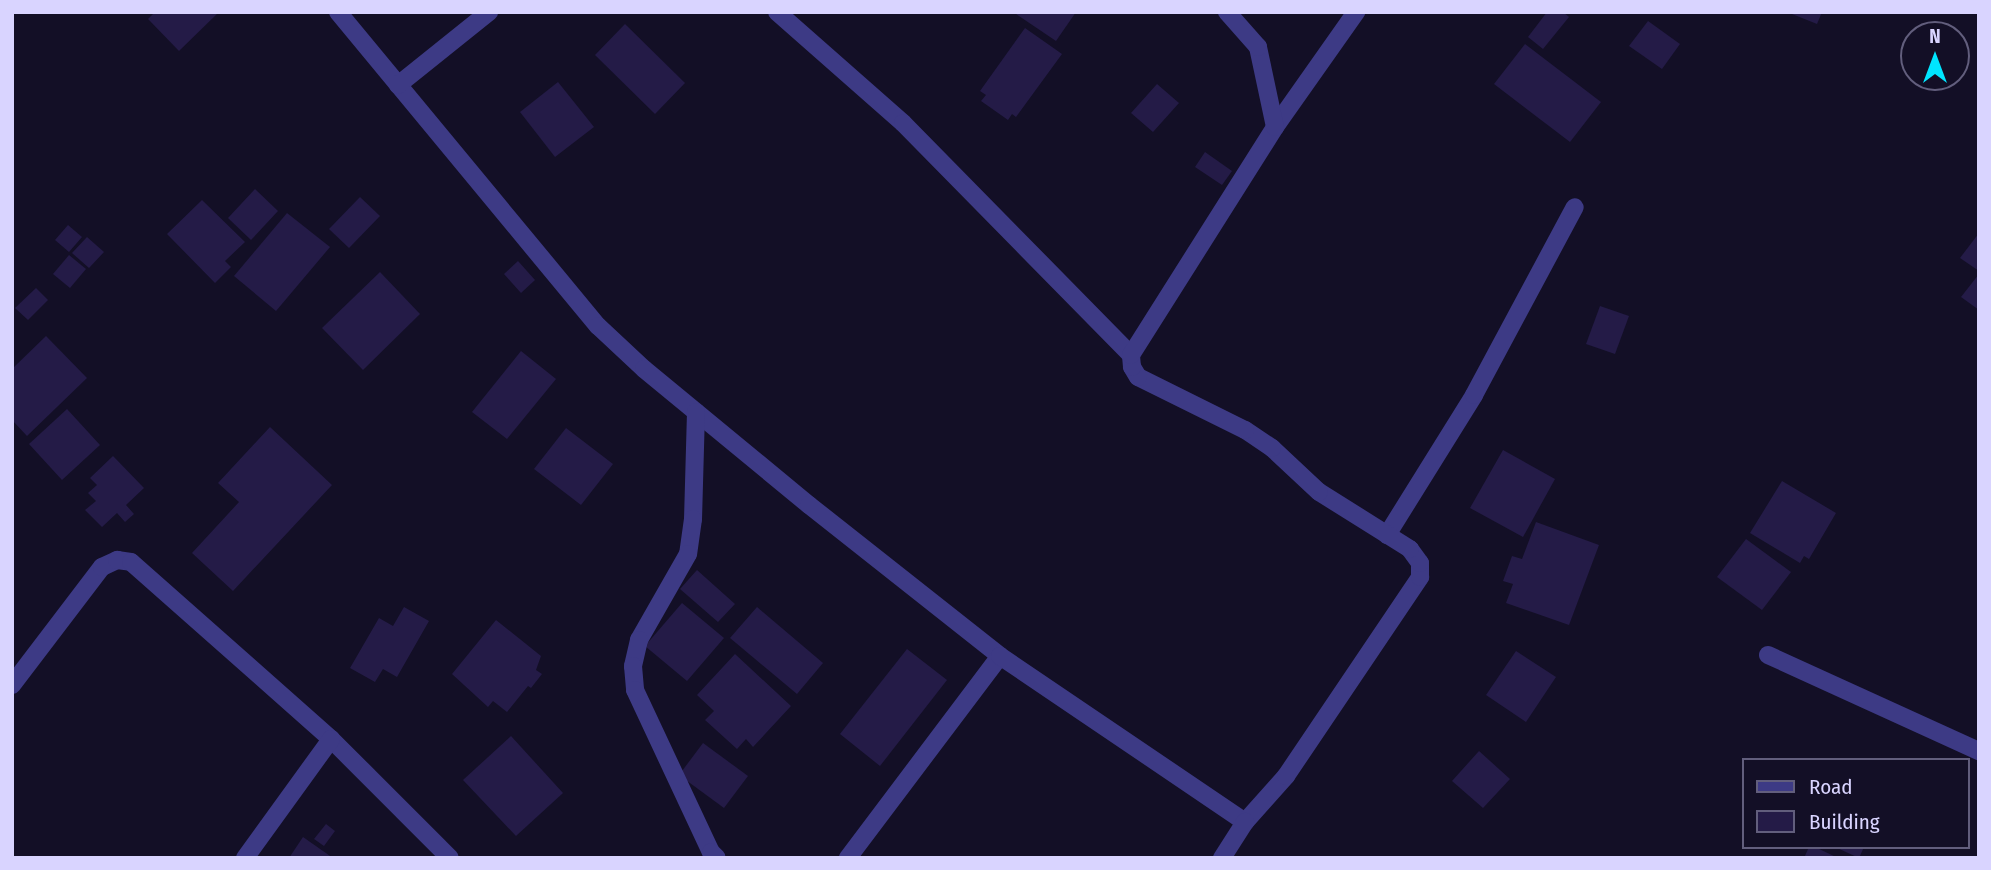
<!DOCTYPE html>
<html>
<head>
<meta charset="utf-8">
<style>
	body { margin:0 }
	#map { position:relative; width:1991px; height:870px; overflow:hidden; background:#130f26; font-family:"Fira Sans Condensed",sans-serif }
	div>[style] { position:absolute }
	.building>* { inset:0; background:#241b47 }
	.street>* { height:18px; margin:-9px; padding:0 9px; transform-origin:9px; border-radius:9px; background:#3d3a85 }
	span { translate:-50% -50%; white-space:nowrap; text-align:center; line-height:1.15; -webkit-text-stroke:5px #130f26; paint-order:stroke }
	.frame { position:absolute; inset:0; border:14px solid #d9d4ff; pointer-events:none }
	.legend { position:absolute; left:1742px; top:758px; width:228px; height:91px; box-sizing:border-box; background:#130f26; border:2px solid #625e7d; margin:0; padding:9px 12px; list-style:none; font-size:21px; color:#d9d4ff }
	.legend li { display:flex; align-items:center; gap:14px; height:35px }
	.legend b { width:35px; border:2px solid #625e7d }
	.north { position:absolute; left:1900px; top:21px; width:70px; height:70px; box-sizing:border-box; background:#130f26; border:2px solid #625e7d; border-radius:50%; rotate:0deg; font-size:19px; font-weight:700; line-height:28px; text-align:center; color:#d9d4ff }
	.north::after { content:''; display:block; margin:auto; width:24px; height:32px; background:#00e5ff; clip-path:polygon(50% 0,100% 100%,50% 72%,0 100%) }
</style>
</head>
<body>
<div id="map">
	<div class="building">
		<i style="clip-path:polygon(155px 12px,219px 12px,179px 51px,148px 19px)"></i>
		<i style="clip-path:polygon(1013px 12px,1076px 12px,1056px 41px)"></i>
		<i style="clip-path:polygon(1547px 12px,1563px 12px,1569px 17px,1543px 49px,1528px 37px)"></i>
		<i style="clip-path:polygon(1787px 12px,1822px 12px,1817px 24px)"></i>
		<i style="clip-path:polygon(1648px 21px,1680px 44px,1662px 69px,1629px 46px)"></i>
		<i style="clip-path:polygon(625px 24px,685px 83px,655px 114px,595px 55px)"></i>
		<i style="clip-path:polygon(1025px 28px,1062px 54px,1016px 117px,1012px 114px,1008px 120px,981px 101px,986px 95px,980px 91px)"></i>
		<i style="clip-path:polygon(1525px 44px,1601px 102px,1570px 142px,1494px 84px)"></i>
		<i style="clip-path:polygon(558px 82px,594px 127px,555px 157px,520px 112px)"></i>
		<i style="clip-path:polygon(1157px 84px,1179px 103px,1153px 132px,1131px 113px)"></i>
		<i style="clip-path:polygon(1205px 152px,1232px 171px,1222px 185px,1195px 167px)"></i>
		<i style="clip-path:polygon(255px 189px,278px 211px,251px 240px,228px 218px)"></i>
		<i style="clip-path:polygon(360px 197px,380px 216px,349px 248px,329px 229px)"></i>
		<i style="clip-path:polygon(202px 200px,245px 242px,225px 261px,231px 267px,215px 283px,167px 234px)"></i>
		<i style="clip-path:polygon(287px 213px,330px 247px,276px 311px,234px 276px)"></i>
		<i style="clip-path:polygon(68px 225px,82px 237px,69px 252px,55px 240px)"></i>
		<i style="clip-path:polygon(1979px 233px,1979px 271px,1960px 258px)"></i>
		<i style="clip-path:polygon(87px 237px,104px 252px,89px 268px,72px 253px)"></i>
		<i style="clip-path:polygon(69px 255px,86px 269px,70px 288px,53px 274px)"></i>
		<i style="clip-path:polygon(518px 261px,535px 280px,521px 293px,504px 274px)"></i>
		<i style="clip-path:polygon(380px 272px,420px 314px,363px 370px,322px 328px)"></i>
		<i style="clip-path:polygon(1979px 274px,1979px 310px,1961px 297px)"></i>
		<i style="clip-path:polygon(36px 288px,48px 300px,28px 320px,15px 308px)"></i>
		<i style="clip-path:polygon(1600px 306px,1629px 316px,1615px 354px,1586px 344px)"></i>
		<i style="clip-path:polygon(46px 336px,87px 378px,27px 436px,12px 420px,12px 369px)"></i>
		<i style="clip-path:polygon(521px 351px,556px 379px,507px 439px,472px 412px)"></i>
		<i style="clip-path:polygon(67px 409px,100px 445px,62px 480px,29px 444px)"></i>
		<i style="clip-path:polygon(270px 427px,332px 485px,233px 591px,192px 553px,239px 502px,218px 483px)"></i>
		<i style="clip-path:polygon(566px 428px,613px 464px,581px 505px,534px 469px)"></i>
		<i style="clip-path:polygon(1503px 450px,1555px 479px,1523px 537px,1470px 508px)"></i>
		<i style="clip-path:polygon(113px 456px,144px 488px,126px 505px,134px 514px,125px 522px,117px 513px,102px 527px,85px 510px,96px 501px,88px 493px,97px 485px,90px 478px)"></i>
		<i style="clip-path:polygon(1782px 481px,1836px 513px,1809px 559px,1804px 556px,1800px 563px,1750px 533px)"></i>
		<i style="clip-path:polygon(1536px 522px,1599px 545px,1569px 625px,1506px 603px,1513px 584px,1503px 581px,1512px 556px,1522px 559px)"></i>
		<i style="clip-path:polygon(1746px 539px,1791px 572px,1762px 610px,1717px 577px)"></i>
		<i style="clip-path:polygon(697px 570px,735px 604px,718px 622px,680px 589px)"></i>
		<i style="clip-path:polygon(682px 603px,724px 638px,687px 681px,645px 646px)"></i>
		<i style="clip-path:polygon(404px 607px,429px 621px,397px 677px,383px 669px,375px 682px,350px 668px,379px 618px,393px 626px)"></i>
		<i style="clip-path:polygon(757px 607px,823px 663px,797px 694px,730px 638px)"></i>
		<i style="clip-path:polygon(496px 620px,541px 656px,536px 670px,542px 674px,531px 688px,528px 686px,507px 712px,493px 701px,488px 707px,452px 674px)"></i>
		<i style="clip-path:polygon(907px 649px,947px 680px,880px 766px,840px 734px)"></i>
		<i style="clip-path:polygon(1516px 651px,1556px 677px,1526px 722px,1486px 695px)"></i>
		<i style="clip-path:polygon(735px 654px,791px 706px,753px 747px,746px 739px,737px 749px,705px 720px,714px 711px,697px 695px)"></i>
		<i style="clip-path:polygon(511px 736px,563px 793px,516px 836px,463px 780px)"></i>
		<i style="clip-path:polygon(703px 743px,748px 776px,724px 808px,679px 775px)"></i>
		<i style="clip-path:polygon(1479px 751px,1510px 779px,1483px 808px,1452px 781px)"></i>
		<i style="clip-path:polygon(326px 824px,335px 831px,324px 846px,314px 839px)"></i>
		<i style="clip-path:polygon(303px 837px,333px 858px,289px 858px)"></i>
		<i style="clip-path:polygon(1809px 847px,1815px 847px,1838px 858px,1804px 858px)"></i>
		<i style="clip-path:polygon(1835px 847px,1864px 847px,1859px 858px)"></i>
	</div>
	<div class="street">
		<i style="left:338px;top:12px;width:408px;rotate:50.4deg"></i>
		<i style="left:598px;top:326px;width:63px;rotate:43.1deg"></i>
		<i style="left:644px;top:369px;width:214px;rotate:39.5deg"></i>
		<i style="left:809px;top:505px;width:243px;rotate:38.3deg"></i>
		<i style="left:1000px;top:656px;width:253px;rotate:127deg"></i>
		<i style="left:777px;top:12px;width:168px;rotate:41.4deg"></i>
		<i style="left:903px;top:123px;width:325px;rotate:45.5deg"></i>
		<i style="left:398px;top:85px;width:117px;rotate:-38.7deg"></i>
		<i style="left:1275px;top:127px;width:141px;rotate:-54.8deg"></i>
		<i style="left:696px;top:412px;width:107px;rotate:91.6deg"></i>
		<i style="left:693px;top:519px;width:35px;rotate:98deg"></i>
		<i style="left:688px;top:554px;width:99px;rotate:119.7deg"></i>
		<i style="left:639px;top:640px;width:27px;rotate:103deg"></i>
		<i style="left:633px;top:666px;width:24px;rotate:85deg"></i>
		<i style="left:635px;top:690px;width:179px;rotate:64.9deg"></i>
		<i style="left:711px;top:852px;width:8px;rotate:45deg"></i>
		<i style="left:1387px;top:535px;width:165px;rotate:-58.1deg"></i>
		<i style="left:1474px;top:395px;width:213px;rotate:-61.8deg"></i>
		<i style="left:1768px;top:655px;width:232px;rotate:24.5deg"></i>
		<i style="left:1000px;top:656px;width:296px;rotate:34.1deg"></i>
		<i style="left:1245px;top:822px;width:62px;rotate:-48.3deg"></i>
		<i style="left:1286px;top:776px;width:240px;rotate:-56deg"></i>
		<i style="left:1420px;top:577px;width:14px;rotate:-90deg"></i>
		<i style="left:1420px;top:563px;width:17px;rotate:-126deg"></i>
		<i style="left:1410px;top:549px;width:107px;rotate:-147.9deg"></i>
		<i style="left:1319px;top:492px;width:64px;rotate:-136.9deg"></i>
		<i style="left:1272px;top:448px;width:32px;rotate:-146deg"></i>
		<i style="left:1245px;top:430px;width:119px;rotate:-153.6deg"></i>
		<i style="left:1138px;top:377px;width:12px;rotate:-121deg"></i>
		<i style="left:1132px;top:367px;width:12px;rotate:-95deg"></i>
		<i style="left:1131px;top:355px;width:270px;rotate:-57.7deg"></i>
		<i style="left:1275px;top:127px;width:82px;rotate:-102deg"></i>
		<i style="left:1258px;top:47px;width:47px;rotate:-131.5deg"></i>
		<i style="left:12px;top:685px;width:148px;rotate:-52.7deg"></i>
		<i style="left:102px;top:567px;width:17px;rotate:-25deg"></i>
		<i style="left:117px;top:560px;width:14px;rotate:8deg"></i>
		<i style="left:131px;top:562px;width:267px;rotate:41.5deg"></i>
		<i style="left:331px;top:739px;width:168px;rotate:45deg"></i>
		<i style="left:245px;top:858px;width:147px;rotate:-54.1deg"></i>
		<i style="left:1222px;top:858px;width:43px;rotate:-57.4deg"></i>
	</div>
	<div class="frame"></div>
	<ul class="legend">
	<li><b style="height:9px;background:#3d3a85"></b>Road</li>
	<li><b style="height:19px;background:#241b47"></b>Building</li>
	</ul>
	<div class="north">N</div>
</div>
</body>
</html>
